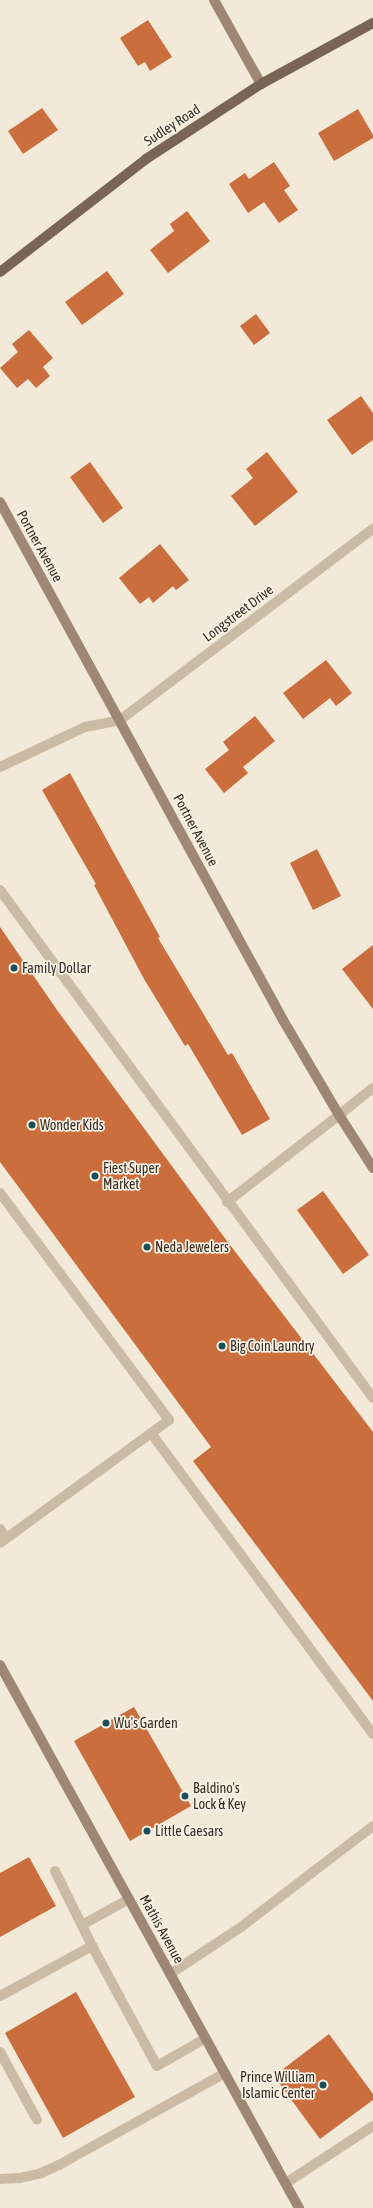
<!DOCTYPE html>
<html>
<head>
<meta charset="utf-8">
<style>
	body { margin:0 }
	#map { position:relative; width:373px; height:2208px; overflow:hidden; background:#f2e9d8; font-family:"Asap Condensed",sans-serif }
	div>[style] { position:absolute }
	.building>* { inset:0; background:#cb6e3d }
	.lane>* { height:10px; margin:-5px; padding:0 5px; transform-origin:5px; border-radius:5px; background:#cbbaa4 }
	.street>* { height:10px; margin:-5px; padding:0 5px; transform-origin:5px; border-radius:5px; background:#cbbaa4 }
	.secondary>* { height:10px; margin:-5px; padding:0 5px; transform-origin:5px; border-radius:5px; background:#9e8875 }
	.primary>* { height:10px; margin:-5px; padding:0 5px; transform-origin:5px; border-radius:5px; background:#786556 }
	.dots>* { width:11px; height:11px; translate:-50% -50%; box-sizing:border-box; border:2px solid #faf2e5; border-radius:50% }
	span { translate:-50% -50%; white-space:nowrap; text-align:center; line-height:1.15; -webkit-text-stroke:3.5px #faf2e5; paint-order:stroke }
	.street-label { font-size:14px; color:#362d26 }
	.poi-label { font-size:14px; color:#362d26 }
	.left { translate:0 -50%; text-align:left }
	.right { translate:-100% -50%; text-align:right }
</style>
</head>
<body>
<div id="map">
	<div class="building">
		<i style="clip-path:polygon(148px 20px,172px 57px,150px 71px,145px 62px,138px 66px,120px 38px)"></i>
		<i style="clip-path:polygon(42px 108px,58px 130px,23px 154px,8px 131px)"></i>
		<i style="clip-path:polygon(358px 109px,373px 135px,373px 138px,334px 161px,318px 133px)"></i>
		<i style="clip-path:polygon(274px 162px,290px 186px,284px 190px,298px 210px,279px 223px,264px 202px,248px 213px,229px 184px,245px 173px,249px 179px)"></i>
		<i style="clip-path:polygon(187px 211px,210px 241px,168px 273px,150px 250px,174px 231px,170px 224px)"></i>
		<i style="clip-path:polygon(107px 271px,124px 294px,82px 325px,65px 302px)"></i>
		<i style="clip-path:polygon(256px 314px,270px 333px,254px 345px,240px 326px)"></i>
		<i style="clip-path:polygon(29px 330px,53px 358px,43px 367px,50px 376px,36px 388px,28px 379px,17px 388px,0 368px,18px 352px,12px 344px)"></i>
		<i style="clip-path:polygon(361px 396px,373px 413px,373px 440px,352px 455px,327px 420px)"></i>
		<i style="clip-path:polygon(267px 452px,298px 492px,255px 526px,231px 496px,253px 478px,246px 469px)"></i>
		<i style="clip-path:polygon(90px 462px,123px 508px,103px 523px,70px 477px)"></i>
		<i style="clip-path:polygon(160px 544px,189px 580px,176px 590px,173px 586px,153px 603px,149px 597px,140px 604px,119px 578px)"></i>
		<i style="clip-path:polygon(326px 660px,352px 693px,336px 706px,330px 698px,303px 719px,283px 693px)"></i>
		<i style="clip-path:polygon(255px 716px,275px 741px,243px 767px,248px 773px,224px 793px,205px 769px,229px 750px,223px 742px)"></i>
		<i style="clip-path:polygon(70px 773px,160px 937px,158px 938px,228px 1055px,232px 1053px,270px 1119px,242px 1135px,188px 1044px,185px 1046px,144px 979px,94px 885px,96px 884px,42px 790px)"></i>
		<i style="clip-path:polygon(317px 849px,341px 896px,313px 910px,290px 863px)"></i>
		<i style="clip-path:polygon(0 927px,57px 1010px,227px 1241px,373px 1432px,373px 1701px,193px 1461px,211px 1447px,0 1162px)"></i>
		<i style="clip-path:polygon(373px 945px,373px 1009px,342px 969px)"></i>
		<i style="clip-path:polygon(323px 1191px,369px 1255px,343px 1274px,297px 1210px)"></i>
		<i style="clip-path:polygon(134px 1707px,191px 1806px,130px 1841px,74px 1741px)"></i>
		<i style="clip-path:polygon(29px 1857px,56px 1906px,0 1937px,0 1873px)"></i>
		<i style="clip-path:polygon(76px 1992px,135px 2097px,63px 2138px,5px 2033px)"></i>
		<i style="clip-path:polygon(329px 2034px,373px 2094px,373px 2100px,320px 2139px,274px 2076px)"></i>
	</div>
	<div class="lane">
		<i style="left:0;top:767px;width:94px;rotate:-25.2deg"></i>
		<i style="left:85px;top:727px;width:36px;rotate:-11deg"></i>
		<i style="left:0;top:890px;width:630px;rotate:53.71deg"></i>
		<i style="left:0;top:1193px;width:283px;rotate:53.3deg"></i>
		<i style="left:169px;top:1420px;width:209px;rotate:144deg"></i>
		<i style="left:227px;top:1202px;width:142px;rotate:-37.8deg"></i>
		<i style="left:151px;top:1433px;width:374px;rotate:53.6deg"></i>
		<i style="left:0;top:1529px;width:11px;rotate:56deg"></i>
		<i style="left:55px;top:1871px;width:84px;rotate:63.7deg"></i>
		<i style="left:92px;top:1946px;width:136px;rotate:61.6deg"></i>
		<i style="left:157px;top:2066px;width:56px;rotate:-29.7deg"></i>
		<i style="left:82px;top:1925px;width:54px;rotate:-29deg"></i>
		<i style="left:170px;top:1974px;width:85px;rotate:-33.5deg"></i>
		<i style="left:241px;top:1927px;width:166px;rotate:-37.4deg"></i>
		<i style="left:0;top:1996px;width:105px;rotate:-28.5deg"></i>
		<i style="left:0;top:2052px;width:77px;rotate:61.4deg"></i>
		<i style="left:0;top:2179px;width:20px;rotate:-3deg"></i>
		<i style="left:20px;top:2178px;width:22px;rotate:-13deg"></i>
		<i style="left:41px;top:2173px;width:20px;rotate:-24deg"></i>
		<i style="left:59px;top:2165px;width:190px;rotate:-29deg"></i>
		<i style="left:286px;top:2183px;width:104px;rotate:-33.2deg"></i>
	</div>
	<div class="street">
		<i style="left:120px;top:720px;width:317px;rotate:-37.1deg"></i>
		<i style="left:339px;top:1115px;width:43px;rotate:-38.5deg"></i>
	</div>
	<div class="secondary">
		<i style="left:214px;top:0;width:96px;rotate:60.8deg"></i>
		<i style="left:0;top:502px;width:590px;rotate:61.35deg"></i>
		<i style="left:283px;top:1020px;width:110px;rotate:59.5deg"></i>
		<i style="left:339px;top:1115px;width:63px;rotate:57.3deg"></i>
		<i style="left:0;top:1665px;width:620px;rotate:61.16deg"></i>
	</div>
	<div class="primary">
		<i style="left:0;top:272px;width:185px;rotate:-37.7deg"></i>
		<i style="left:146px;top:159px;width:137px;rotate:-33.1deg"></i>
		<i style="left:261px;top:84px;width:128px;rotate:-28.6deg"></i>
	</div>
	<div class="dots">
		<i style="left:14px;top:968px;background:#1a4e59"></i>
		<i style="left:32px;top:1125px;background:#1a4e59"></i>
		<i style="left:95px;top:1176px;background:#1a4e59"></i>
		<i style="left:147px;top:1247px;background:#1a4e59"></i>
		<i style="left:222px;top:1346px;background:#1a4e59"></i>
		<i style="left:106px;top:1723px;background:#1a4e59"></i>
		<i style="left:185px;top:1796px;background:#1a4e59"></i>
		<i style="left:147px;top:1831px;background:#1a4e59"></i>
		<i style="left:323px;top:2085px;background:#1a4e59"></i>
	</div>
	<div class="street-label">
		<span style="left:172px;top:125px;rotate:-33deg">Sudley Road</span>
		<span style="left:40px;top:546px;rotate:61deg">Portner Avenue</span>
		<span style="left:238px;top:613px;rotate:-37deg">Longstreet Drive</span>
		<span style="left:196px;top:830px;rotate:62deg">Portner Avenue</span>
		<span style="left:162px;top:1929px;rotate:61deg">Mathis Avenue</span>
	</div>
	<div class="poi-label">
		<span class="left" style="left:22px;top:968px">Family Dollar</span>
		<span class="left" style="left:40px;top:1125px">Wonder Kids</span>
		<span class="left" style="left:103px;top:1176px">Fiest Super<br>Market</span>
		<span class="left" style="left:155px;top:1247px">Neda Jewelers</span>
		<span class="left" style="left:230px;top:1346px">Big Coin Laundry</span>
		<span class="left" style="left:114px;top:1723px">Wu's Garden</span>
		<span class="left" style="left:193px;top:1796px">Baldino's<br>Lock &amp; Key</span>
		<span class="left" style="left:155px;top:1831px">Little Caesars</span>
		<span class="right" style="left:315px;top:2085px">Prince William<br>Islamic Center</span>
	</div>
</div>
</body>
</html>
